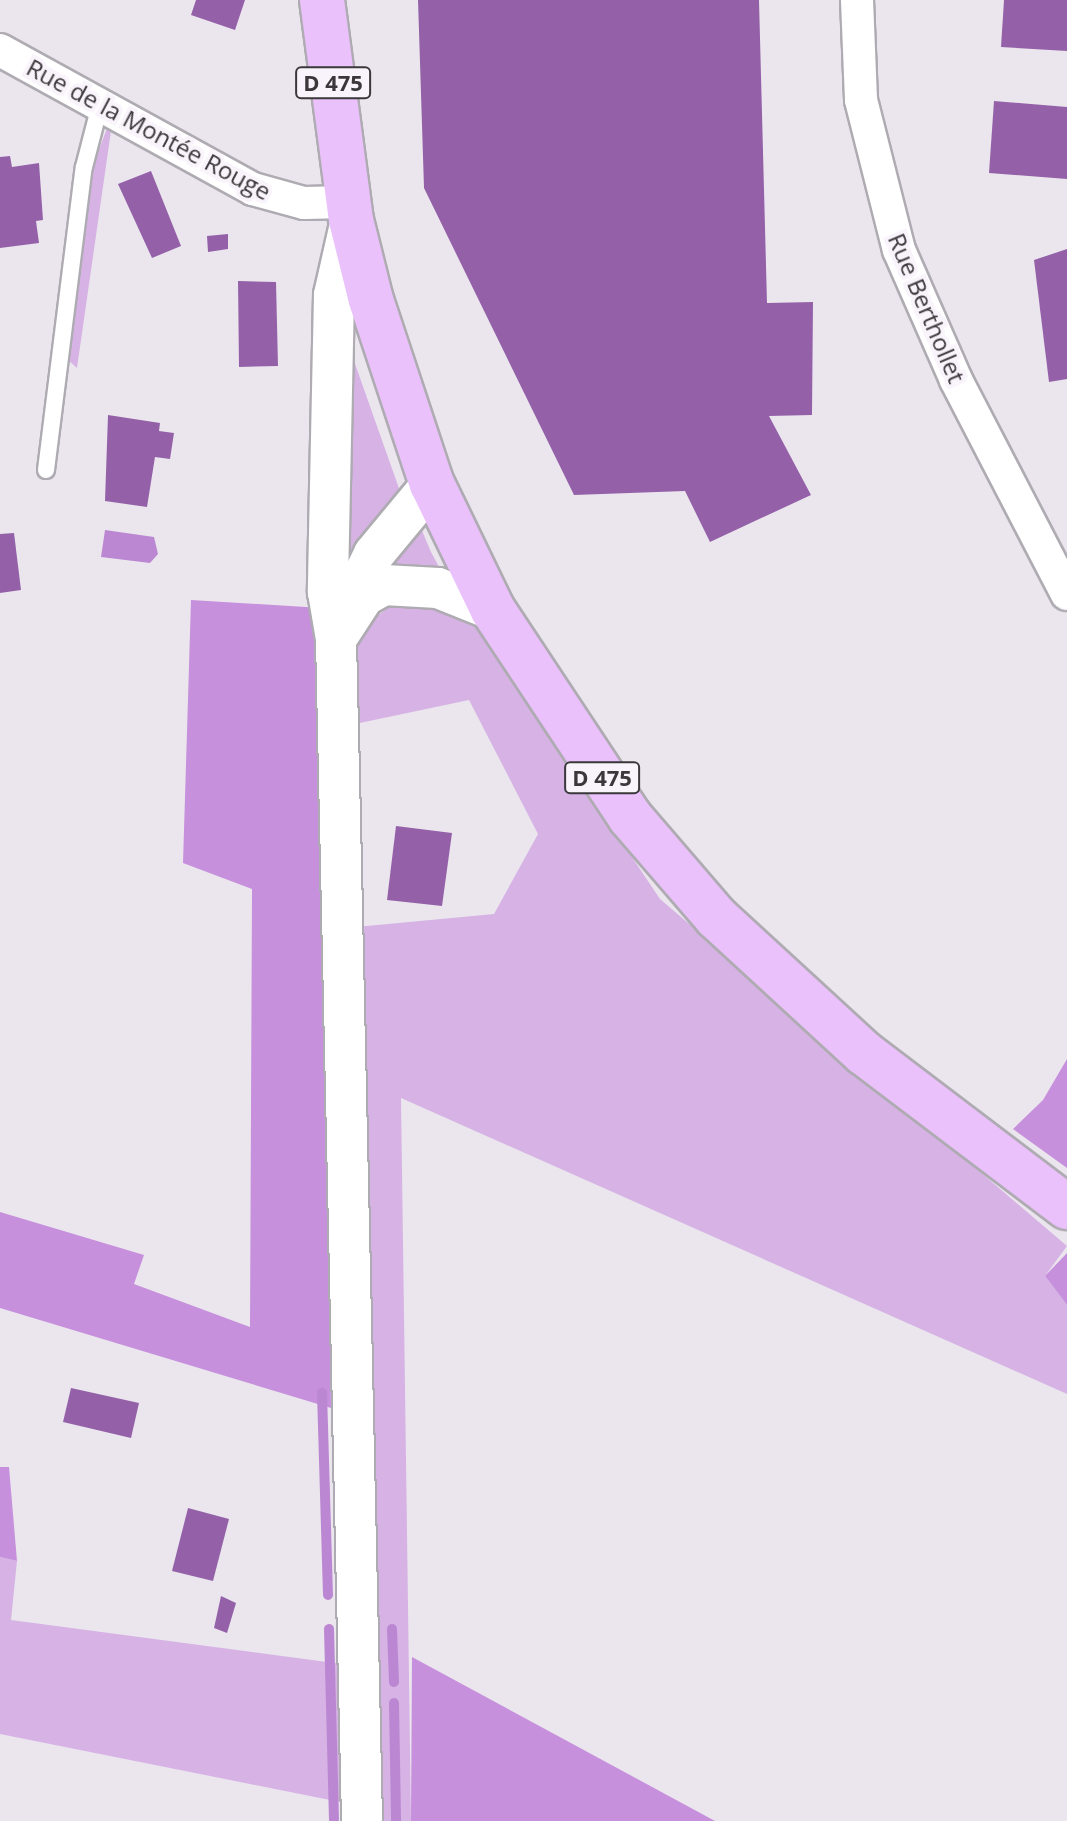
<!DOCTYPE html>
<html>
<head>
<meta charset="utf-8">
<style>
	body { margin:0 }
	#map { position:relative; width:1067px; height:1821px; overflow:hidden; background:#ebe6ee; font-family:"Open Sans",sans-serif }
	div>[style] { position:absolute }
	.green>* { inset:0; background:#d6b3e4 }
	.forest>* { inset:0; background:#c690dc }
	.water>* { inset:0; background:#bc87d2 }
	.stream>* { height:10px; margin:-5px; padding:0 5px; transform-origin:5px; border-radius:5px; background:#bc87d2 }
	.building>* { inset:0; background:#9461a9 }
	.roads { filter:drop-shadow(2px 0 #afabb2) drop-shadow(-2px 0 #afabb2) drop-shadow(0 2px #afabb2) drop-shadow(0 -2px #afabb2) }
	.service>* { height:16px; margin:-8px; padding:0 8px; transform-origin:8px; border-radius:8px; background:#fff }
	.minor>* { height:32px; margin:-16px; padding:0 16px; transform-origin:16px; border-radius:16px; background:#fff }
	.tertiary>* { height:40px; margin:-20px; padding:0 20px; transform-origin:20px; border-radius:20px; background:#fff }
	.primary>* { height:44px; margin:-22px; padding:0 22px; transform-origin:22px; border-radius:22px; background:#eac1fb }
	span { translate:-50% -50%; white-space:nowrap; text-align:center; line-height:1.15; -webkit-text-stroke:8px #f9f4fb; paint-order:stroke }
	.shield-label span { padding:2px 6px; background:#f9f4fb; border:2px solid; border-radius:6px; -webkit-text-stroke-width:0 }
	.shield-label { font-size:22px; color:#3a383b; font-weight:700 }
	.street-label { font-size:24px; color:#3a383b }
</style>
</head>
<body>
<div id="map">
	<div class="green">
		<i style="clip-path:polygon(109px 123px,112px 124px,77px 368px,67px 359px,92px 168px)"></i>
		<i style="clip-path:polygon(348px 344px,401px 494px,359px 559px,350px 557px)"></i>
		<i style="clip-path:polygon(418px 521px,431px 552px,444px 576px,380px 566px)"></i>
		<i style="clip-path:polygon(442px 601px,477px 625px,660px 899px,1067px 1246px,1045px 1276px,1067px 1305px,1067px 1394px,401px 1098px,411px 1821px,380px 1821px,356px 927px,494px 914px,538px 834px,469px 700px,355px 724px,356px 632px,393px 604px)"></i>
		<i style="clip-path:polygon(0 1557px,17px 1561px,11px 1620px,342px 1664px,340px 1802px,0 1734px)"></i>
	</div>
	<div class="forest">
		<i style="clip-path:polygon(191px 600px,322px 608px,331px 1408px,0 1308px,0 1212px,144px 1255px,134px 1284px,250px 1327px,252px 889px,183px 863px)"></i>
		<i style="clip-path:polygon(1067px 1059px,1067px 1168px,1013px 1129px,1043px 1100px)"></i>
		<i style="clip-path:polygon(1067px 1253px,1067px 1305px,1045px 1276px)"></i>
		<i style="clip-path:polygon(0 1467px,9px 1467px,17px 1561px,0 1557px)"></i>
		<i style="clip-path:polygon(412px 1657px,715px 1821px,411px 1821px)"></i>
	</div>
	<div class="water">
		<i style="clip-path:polygon(105px 530px,154px 537px,158px 554px,150px 563px,101px 557px)"></i>
	</div>
	<div class="stream">
		<i style="left:322px;top:1393px;width:202px;rotate:88.3deg"></i>
		<i style="left:329px;top:1629px;width:190px;rotate:88.5deg"></i>
		<i style="left:392px;top:1629px;width:53px;rotate:87.8deg"></i>
		<i style="left:394px;top:1703px;width:118px;rotate:89deg"></i>
	</div>
	<div class="building">
		<i style="clip-path:polygon(196px 0,245px 0,235px 30px,191px 15px)"></i>
		<i style="clip-path:polygon(418px 0,759px 0,767px 303px,813px 302px,812px 415px,769px 416px,811px 495px,710px 542px,685px 491px,574px 495px,424px 188px)"></i>
		<i style="clip-path:polygon(1004px 0,1067px 0,1067px 51px,1001px 47px)"></i>
		<i style="clip-path:polygon(994px 101px,1067px 107px,1067px 179px,989px 173px)"></i>
		<i style="clip-path:polygon(10px 156px,12px 167px,39px 163px,43px 220px,36px 221px,39px 243px,0 248px,0 157px)"></i>
		<i style="clip-path:polygon(151px 171px,181px 246px,152px 258px,118px 184px)"></i>
		<i style="clip-path:polygon(228px 234px,228px 249px,208px 252px,207px 236px)"></i>
		<i style="clip-path:polygon(1067px 249px,1067px 379px,1049px 382px,1034px 260px)"></i>
		<i style="clip-path:polygon(238px 281px,276px 282px,278px 366px,239px 367px)"></i>
		<i style="clip-path:polygon(108px 415px,160px 423px,159px 431px,174px 433px,170px 459px,155px 457px,147px 507px,105px 501px)"></i>
		<i style="clip-path:polygon(14px 533px,21px 590px,0 593px,0 534px)"></i>
		<i style="clip-path:polygon(396px 826px,452px 833px,442px 906px,387px 900px)"></i>
		<i style="clip-path:polygon(71px 1388px,139px 1403px,131px 1438px,63px 1422px)"></i>
		<i style="clip-path:polygon(188px 1508px,229px 1519px,213px 1581px,172px 1571px)"></i>
		<i style="clip-path:polygon(221px 1596px,236px 1603px,227px 1633px,214px 1628px)"></i>
	</div>
	<div class="roads">
		<div class="service">
			<i style="left:46px;top:470px;width:305px;rotate:-82.9deg"></i>
			<i style="left:84px;top:167px;width:64px;rotate:-75.5deg"></i>
		</div>
		<div class="minor">
			<i style="left:857px;top:0;width:100px;rotate:87.7deg"></i>
			<i style="left:861px;top:100px;width:155px;rotate:75.8deg"></i>
			<i style="left:899px;top:250px;width:142px;rotate:66.3deg"></i>
			<i style="left:956px;top:380px;width:241px;rotate:62.6deg"></i>
			<i style="left:0;top:50px;width:289px;rotate:28.8deg"></i>
			<i style="left:253px;top:189px;width:53px;rotate:15.4deg"></i>
			<i style="left:304px;top:203px;width:44px;rotate:-1.3deg"></i>
		</div>
		<div class="tertiary">
			<i style="left:351px;top:220px;width:77px;rotate:102.8deg"></i>
			<i style="left:334px;top:295px;width:297px;rotate:91.2deg"></i>
			<i style="left:328px;top:592px;width:48px;rotate:80.3deg"></i>
			<i style="left:336px;top:639px;width:1182px;rotate:88.74deg"></i>
			<i style="left:347px;top:609px;width:61px;rotate:-63.9deg"></i>
			<i style="left:374px;top:554px;width:91px;rotate:-50.4deg"></i>
			<i style="left:336px;top:639px;width:51px;rotate:-56.9deg"></i>
			<i style="left:364px;top:596px;width:23px;rotate:-29deg"></i>
			<i style="left:384px;top:585px;width:54px;rotate:3.2deg"></i>
			<i style="left:438px;top:588px;width:59px;rotate:21.8deg"></i>
		</div>
		<div class="primary">
			<i style="left:322px;top:0;width:222px;rotate:82.5deg"></i>
			<i style="left:351px;top:220px;width:82px;rotate:76deg"></i>
			<i style="left:371px;top:300px;width:194px;rotate:71.7deg"></i>
			<i style="left:432px;top:484px;width:140px;rotate:64.2deg"></i>
			<i style="left:493px;top:610px;width:248px;rotate:56.5deg"></i>
			<i style="left:630px;top:817px;width:132px;rotate:49.3deg"></i>
			<i style="left:716px;top:917px;width:201px;rotate:42.6deg"></i>
			<i style="left:864px;top:1053px;width:255px;rotate:37.2deg"></i>
		</div>
	</div>
	<div class="shield-label">
		<span style="left:333px;top:83px">D 475</span>
		<span style="left:602px;top:778px">D 475</span>
	</div>
	<div class="street-label">
		<span style="left:149px;top:129px;rotate:28deg">Rue de la Montée Rouge</span>
		<span style="left:927px;top:308px;rotate:67deg">Rue Berthollet</span>
	</div>
</div>
</body>
</html>
